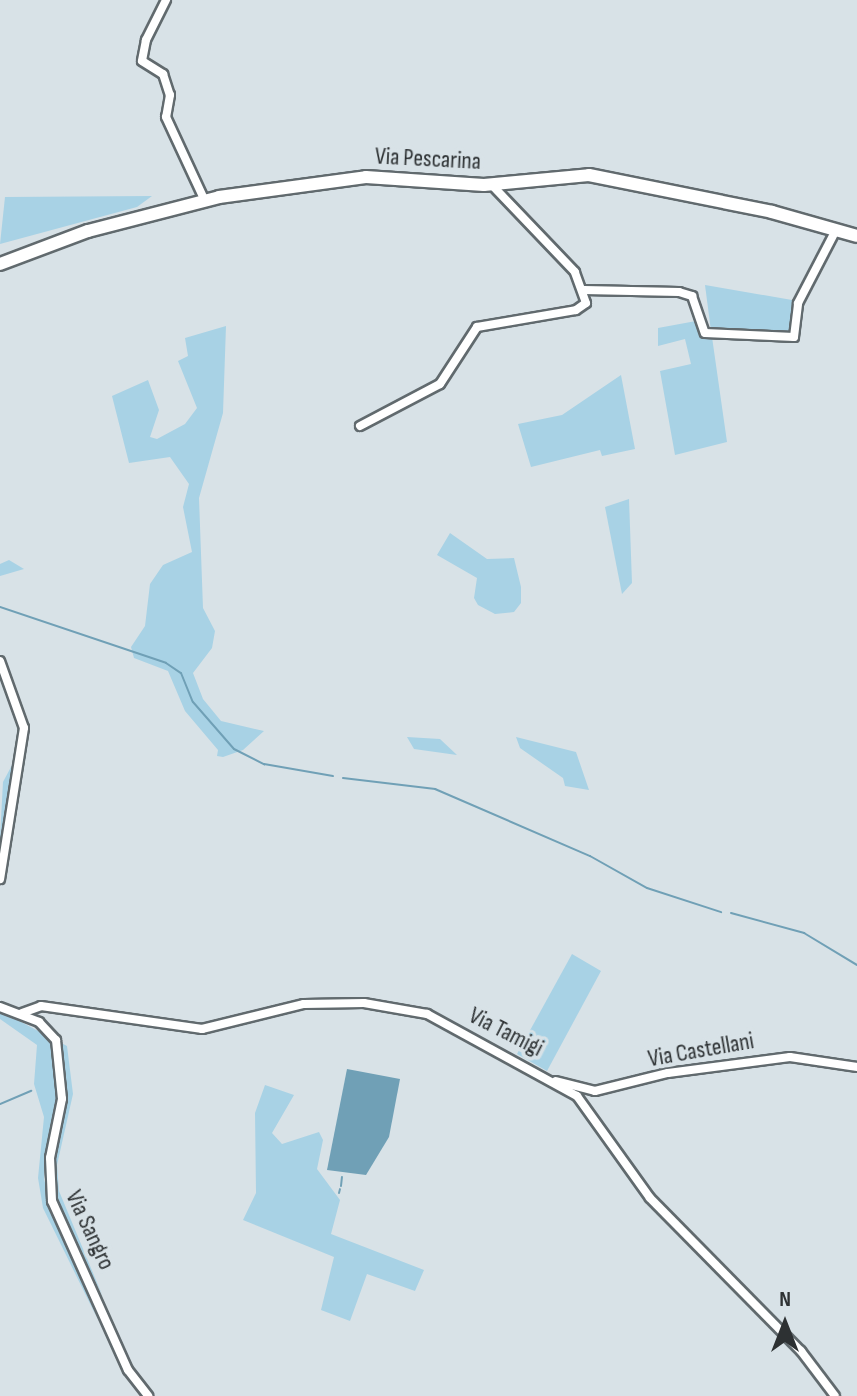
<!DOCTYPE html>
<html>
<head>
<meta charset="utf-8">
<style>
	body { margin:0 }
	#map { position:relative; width:857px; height:1396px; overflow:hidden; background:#d8e2e7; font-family:"Sofia Sans Condensed",sans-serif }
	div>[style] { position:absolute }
	.green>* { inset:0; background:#a8d2e5 }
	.water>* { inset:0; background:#70a0b6 }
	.stream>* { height:2px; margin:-1px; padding:0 1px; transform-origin:1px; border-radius:1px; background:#70a0b6 }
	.roads { filter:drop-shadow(2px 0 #616a6e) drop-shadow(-2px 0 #616a6e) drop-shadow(0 2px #616a6e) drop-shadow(0 -2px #616a6e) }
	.street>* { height:8px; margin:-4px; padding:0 4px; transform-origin:4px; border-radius:4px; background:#fff }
	.secondary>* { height:12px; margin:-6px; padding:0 6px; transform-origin:6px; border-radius:6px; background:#fff }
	span { translate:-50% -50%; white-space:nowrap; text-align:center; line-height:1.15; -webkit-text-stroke:8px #d8e2e7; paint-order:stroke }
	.street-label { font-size:24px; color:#2d3133 }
	.north { position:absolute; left:745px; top:1284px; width:80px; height:80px; -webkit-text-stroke:6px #d8e2e7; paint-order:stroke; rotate:0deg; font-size:22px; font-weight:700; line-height:32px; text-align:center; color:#2d3133 }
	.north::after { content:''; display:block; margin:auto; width:28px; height:36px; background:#2d3133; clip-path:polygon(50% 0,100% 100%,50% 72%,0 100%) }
</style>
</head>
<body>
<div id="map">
	<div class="green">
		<i style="clip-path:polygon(152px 196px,137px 207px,0 244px,5px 197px)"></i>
		<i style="clip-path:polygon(705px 285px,792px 300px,791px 335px,711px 331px)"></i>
		<i style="clip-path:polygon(696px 321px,702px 335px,712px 337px,727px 442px,675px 455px,660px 371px,691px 364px,685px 339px,658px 346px,658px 328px)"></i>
		<i style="clip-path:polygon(226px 326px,223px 413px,199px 498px,203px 608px,215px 631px,212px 648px,193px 673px,203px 699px,221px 721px,264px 731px,243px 750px,223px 757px,217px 756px,218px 750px,185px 711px,168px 671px,134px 658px,131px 647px,145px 626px,150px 584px,163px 565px,192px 552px,183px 507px,189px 484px,170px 457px,129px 463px,112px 396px,148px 380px,159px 410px,150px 437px,157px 439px,185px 424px,197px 408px,178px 361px,188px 356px,185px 338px)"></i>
		<i style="clip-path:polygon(621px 375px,635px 449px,602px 456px,600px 450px,531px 467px,518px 424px,562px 415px)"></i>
		<i style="clip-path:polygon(629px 499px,632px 583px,622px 594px,605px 507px)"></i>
		<i style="clip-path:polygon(450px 533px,487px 559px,514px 558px,521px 587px,521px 603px,514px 612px,495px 614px,478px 605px,474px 598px,477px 578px,437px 555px)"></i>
		<i style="clip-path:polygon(9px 560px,24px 569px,0 576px,0 564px)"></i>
		<i style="clip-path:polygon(407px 737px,440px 739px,457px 755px,414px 749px)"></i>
		<i style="clip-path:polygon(516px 737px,576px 752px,589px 790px,565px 786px,563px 778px,520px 748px)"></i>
		<i style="clip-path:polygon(19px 752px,8px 834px,0 838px,3px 782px)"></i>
		<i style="clip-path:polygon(572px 954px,601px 971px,547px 1071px,517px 1054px)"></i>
		<i style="clip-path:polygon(0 1011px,67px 1046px,73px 1094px,57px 1165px,59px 1191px,103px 1297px,53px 1195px,51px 1159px,45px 1159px,44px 1179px,56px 1222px,98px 1320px,43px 1208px,38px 1178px,44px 1117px,34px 1084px,37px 1045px,0 1019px)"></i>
		<i style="clip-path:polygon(265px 1085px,294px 1095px,272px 1133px,282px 1144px,319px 1132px,323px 1140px,317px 1169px,340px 1200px,331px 1234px,424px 1270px,415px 1291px,367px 1274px,350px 1321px,321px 1310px,334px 1257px,243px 1220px,256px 1193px,255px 1113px)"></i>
	</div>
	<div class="water">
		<i style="clip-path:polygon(347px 1069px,400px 1079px,389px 1137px,366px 1175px,327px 1170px)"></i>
	</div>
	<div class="stream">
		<i style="left:0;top:607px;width:175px;rotate:18.6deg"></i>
		<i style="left:166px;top:663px;width:18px;rotate:34deg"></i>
		<i style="left:181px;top:673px;width:31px;rotate:68deg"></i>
		<i style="left:193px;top:702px;width:62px;rotate:48.9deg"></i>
		<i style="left:234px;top:749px;width:34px;rotate:27deg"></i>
		<i style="left:264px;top:764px;width:70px;rotate:9.9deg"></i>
		<i style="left:343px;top:778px;width:93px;rotate:6.8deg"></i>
		<i style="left:435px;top:789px;width:169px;rotate:23.4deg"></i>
		<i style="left:590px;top:856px;width:65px;rotate:29.3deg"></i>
		<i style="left:647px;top:888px;width:78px;rotate:18deg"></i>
		<i style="left:731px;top:913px;width:76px;rotate:15.3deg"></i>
		<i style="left:804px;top:933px;width:62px;rotate:31.1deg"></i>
		<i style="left:0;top:1104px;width:34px;rotate:-23deg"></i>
		<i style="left:341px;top:1186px;width:9px;rotate:-84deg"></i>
		<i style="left:339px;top:1193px;width:4px;rotate:-76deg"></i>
	</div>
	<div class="roads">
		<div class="street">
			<i style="left:166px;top:0;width:45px;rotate:116.6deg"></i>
			<i style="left:146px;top:40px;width:21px;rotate:101deg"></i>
			<i style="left:142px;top:61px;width:25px;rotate:32deg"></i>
			<i style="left:163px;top:74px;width:22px;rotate:72deg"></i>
			<i style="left:170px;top:95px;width:22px;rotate:100deg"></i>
			<i style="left:166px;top:117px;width:93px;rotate:65.1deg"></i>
			<i style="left:584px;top:290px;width:95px;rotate:1.2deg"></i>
			<i style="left:679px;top:292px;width:14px;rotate:17deg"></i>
			<i style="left:692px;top:296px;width:39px;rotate:71deg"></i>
			<i style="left:705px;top:333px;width:89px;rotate:2.6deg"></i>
			<i style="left:794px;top:337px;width:34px;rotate:-83deg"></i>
			<i style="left:798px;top:303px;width:82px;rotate:-62.5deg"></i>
			<i style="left:360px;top:426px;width:90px;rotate:-27.7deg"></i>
			<i style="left:440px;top:384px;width:68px;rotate:-57deg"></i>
			<i style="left:477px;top:327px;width:100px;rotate:-9.7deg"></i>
			<i style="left:576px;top:310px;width:12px;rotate:-35deg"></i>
			<i style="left:586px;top:303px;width:33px;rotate:-110deg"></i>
			<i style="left:575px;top:272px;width:120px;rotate:-133.7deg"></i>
			<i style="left:0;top:661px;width:71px;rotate:70.3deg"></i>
			<i style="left:24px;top:728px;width:153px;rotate:99deg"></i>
			<i style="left:0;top:1007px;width:42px;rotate:21deg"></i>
			<i style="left:39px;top:1022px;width:25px;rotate:47deg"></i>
			<i style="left:56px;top:1040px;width:59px;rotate:84.2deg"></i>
			<i style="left:62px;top:1099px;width:60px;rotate:101.5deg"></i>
			<i style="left:50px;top:1158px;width:43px;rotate:87.3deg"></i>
			<i style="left:52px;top:1201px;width:185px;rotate:65.8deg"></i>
			<i style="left:128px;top:1370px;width:33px;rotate:52deg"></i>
			<i style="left:22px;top:1013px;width:20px;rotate:-20deg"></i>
			<i style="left:41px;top:1006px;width:163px;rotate:8.1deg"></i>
			<i style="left:202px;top:1029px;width:105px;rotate:-13.8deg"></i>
			<i style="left:304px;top:1004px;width:60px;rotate:-1deg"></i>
			<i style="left:364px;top:1003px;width:64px;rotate:9.9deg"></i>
			<i style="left:427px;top:1014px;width:171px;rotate:28.7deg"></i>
			<i style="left:577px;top:1096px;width:125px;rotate:54.4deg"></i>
			<i style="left:650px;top:1198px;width:215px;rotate:45.4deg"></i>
			<i style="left:801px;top:1351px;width:56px;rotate:52.9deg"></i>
			<i style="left:556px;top:1081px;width:40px;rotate:14.4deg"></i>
			<i style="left:595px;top:1091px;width:75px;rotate:-13.9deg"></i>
			<i style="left:668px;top:1073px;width:123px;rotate:-7.5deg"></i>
			<i style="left:790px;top:1057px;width:68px;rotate:8.5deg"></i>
		</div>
		<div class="secondary">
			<i style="left:0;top:264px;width:94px;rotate:-20.6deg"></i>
			<i style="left:88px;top:231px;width:135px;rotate:-14.5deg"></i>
			<i style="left:219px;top:197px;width:148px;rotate:-7.7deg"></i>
			<i style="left:366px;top:177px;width:118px;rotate:3.9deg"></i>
			<i style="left:484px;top:185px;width:105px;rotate:-5.4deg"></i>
			<i style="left:589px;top:175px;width:187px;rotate:11.4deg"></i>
			<i style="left:772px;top:212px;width:88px;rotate:15.8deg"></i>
		</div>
	</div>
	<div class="street-label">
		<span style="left:428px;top:159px;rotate:3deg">Via Pescarina</span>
		<span style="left:506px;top:1032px;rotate:27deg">Via Tamigi</span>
		<span style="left:701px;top:1050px;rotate:-10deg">Via Castellani</span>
		<span style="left:90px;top:1230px;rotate:65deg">Via Sangro</span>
	</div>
	<div class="north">N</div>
</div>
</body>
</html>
